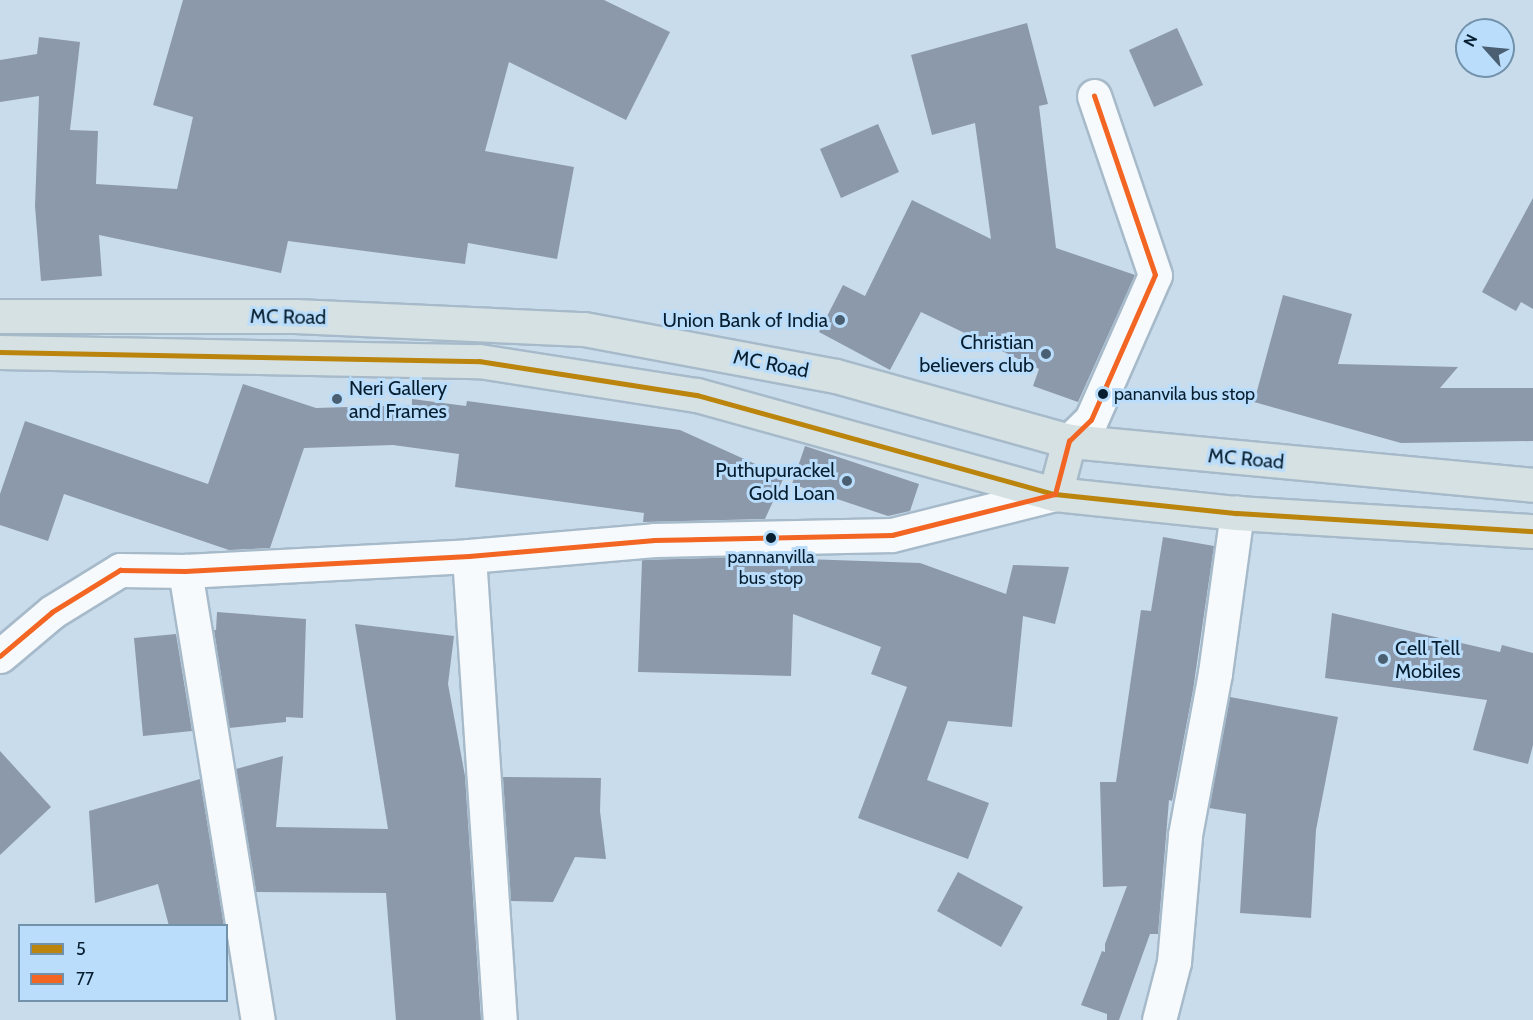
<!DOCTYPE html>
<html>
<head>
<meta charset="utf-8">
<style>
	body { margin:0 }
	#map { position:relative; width:1533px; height:1020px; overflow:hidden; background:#c9dcec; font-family:Cabin,sans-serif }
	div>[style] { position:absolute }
	.building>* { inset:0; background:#8c99ab }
	.roads { filter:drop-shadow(2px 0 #a6baca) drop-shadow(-2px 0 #a6baca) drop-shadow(0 2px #a6baca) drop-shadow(0 -2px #a6baca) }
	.minor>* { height:33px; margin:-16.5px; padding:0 16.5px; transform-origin:16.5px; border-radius:16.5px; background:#f7fafc }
	.primary>* { height:33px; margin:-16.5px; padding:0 16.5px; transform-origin:16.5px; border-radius:16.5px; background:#d6e1e3 }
	.bus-1>* { height:4.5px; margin:-2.25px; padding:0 2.25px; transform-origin:2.25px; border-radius:2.25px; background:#bb840c }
	.bus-2>* { height:4.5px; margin:-2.25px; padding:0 2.25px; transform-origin:2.25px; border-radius:2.25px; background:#f26522 }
	.dots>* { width:16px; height:16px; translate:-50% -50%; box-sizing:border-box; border:3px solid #baddfb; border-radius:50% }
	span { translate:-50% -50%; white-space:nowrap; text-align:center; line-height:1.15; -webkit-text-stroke:6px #baddfb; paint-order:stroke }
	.bus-label { font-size:18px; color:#061e30 }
	.left { translate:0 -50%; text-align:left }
	.street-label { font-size:20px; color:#061e30 }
	.poi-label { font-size:20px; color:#061e30 }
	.right { translate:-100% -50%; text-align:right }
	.legend { position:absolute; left:18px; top:924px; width:210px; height:78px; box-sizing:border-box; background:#baddfb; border:2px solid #7291aa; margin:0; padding:8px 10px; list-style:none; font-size:18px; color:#061e30 }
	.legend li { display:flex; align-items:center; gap:12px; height:30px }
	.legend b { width:30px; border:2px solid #7291aa }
	.north { position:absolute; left:1455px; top:18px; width:60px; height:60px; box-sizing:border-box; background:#baddfb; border:2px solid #7291aa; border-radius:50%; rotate:297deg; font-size:16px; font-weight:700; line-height:24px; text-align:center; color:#061e30 }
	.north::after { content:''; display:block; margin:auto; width:21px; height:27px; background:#4a6072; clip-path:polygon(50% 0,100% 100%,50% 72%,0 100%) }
</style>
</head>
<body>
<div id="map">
	<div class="building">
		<i style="clip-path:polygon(183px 0,604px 0,670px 32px,626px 120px,509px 62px,485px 151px,574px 167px,557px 259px,468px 243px,465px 264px,288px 241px,281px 273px,99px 235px,102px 276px,41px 281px,35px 206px,39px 96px,0 102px,0 60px,37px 54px,39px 37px,80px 42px,70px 130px,98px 131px,96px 184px,177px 189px,193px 117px,153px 105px)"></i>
		<i style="clip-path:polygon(1027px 23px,1048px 104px,1039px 106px,1056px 248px,1135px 275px,1078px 402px,1033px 386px,1039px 369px,921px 312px,890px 370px,819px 332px,843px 285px,865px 296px,912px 200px,991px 239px,975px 123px,932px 135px,911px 55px)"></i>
		<i style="clip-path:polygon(1177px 28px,1203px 85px,1154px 107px,1129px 50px)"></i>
		<i style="clip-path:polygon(878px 124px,899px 172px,841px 198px,820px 149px)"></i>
		<i style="clip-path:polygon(1533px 198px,1533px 309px,1521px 302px,1516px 311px,1482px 292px)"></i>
		<i style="clip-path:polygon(1283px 295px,1352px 314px,1338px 364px,1458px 367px,1440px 388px,1533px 388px,1533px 441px,1401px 443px,1254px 402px)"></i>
		<i style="clip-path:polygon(243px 384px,316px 408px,412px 405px,412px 399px,466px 406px,467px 401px,680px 430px,784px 477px,765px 519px,643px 522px,644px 513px,455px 487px,459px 454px,393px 445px,304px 448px,270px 548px,229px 550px,64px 494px,48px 541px,0 525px,0 494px,25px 421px,208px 484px)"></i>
		<i style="clip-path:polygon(805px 446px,919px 484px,910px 511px,888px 516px,792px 484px)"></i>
		<i style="clip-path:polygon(1163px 537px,1214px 546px,1193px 690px,1172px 801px,1169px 800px,1158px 934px,1150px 934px,1119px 1020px,1107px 1020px,1107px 1014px,1081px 1005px,1102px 951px,1105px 952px,1105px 944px,1127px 886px,1103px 887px,1100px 782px,1116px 782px,1141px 610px,1151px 611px)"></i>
		<i style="clip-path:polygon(747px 557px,920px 563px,1006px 594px,1013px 565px,1069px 567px,1055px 624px,1023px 616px,1012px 727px,948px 721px,927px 780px,989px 803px,968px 859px,858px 818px,907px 687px,871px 674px,881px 647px,793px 614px,791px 676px,638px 672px,642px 560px)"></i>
		<i style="clip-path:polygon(217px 612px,306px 619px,303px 718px,286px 717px,286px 722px,229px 728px,214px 630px,216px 630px)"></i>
		<i style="clip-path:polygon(1332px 613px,1500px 652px,1502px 645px,1533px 653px,1533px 745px,1528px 764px,1473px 750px,1487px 700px,1325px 678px)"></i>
		<i style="clip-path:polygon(355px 624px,454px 636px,448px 684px,465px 776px,481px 1020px,396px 1020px,386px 893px,256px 892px,236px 769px,283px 756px,276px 827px,388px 829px)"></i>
		<i style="clip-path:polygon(176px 634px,192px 731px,143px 736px,134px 638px)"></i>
		<i style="clip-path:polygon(1230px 697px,1338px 717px,1316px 830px,1311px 918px,1240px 913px,1246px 814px,1209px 808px)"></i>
		<i style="clip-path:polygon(0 751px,51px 807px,0 855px)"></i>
		<i style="clip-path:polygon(503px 777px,601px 778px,600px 811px,606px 859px,575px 857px,553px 902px,511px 901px)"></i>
		<i style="clip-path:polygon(200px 779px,224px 926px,169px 926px,158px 884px,95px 903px,89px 811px)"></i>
		<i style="clip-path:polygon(958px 872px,1023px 907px,1001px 947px,937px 911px)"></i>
	</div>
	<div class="roads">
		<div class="minor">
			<i style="left:1069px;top:441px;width:30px;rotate:-44deg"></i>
			<i style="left:1091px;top:420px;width:158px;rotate:-66.2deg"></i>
			<i style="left:1155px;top:275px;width:189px;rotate:-108.8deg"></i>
			<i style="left:469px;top:556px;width:465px;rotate:86.2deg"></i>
			<i style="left:185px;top:571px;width:455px;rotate:80.8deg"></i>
			<i style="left:0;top:656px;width:68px;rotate:-40.2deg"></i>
			<i style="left:52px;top:612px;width:80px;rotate:-31.7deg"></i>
			<i style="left:120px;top:570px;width:65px;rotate:0.9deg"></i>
			<i style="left:185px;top:571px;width:284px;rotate:-3deg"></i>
			<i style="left:469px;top:556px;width:186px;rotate:-4.9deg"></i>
			<i style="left:654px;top:540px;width:238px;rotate:-1.2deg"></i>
			<i style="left:892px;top:535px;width:168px;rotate:-14.1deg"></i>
			<i style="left:1159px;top:1020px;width:60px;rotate:-75.5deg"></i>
			<i style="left:1174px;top:962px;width:127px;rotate:-85deg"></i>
			<i style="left:1185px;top:835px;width:165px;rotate:-79.5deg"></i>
			<i style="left:1215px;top:673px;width:162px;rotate:-82.2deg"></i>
		</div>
		<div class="primary">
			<i style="left:0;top:316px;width:295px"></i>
			<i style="left:295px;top:316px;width:289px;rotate:2.6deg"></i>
			<i style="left:584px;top:329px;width:256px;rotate:10.6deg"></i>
			<i style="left:836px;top:376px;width:242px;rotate:15.6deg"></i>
			<i style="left:1069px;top:441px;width:466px;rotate:5.4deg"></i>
			<i style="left:0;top:352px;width:479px;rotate:1.1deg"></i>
			<i style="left:479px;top:361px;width:221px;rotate:8.9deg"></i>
			<i style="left:697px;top:395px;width:371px;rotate:15.5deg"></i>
			<i style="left:1055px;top:494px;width:183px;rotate:6deg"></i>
			<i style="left:1237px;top:513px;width:297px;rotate:3.5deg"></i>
			<i style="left:1055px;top:494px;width:55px;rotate:-75.2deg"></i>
		</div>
	</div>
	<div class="bus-1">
		<i style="left:0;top:352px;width:479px;rotate:1.1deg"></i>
		<i style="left:479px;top:361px;width:221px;rotate:8.9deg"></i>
		<i style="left:697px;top:395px;width:371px;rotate:15.5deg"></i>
		<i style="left:1055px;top:494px;width:183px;rotate:6deg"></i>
		<i style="left:1237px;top:513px;width:297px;rotate:3.5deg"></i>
	</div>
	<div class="bus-2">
		<i style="left:0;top:656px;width:68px;rotate:-40.2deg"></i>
		<i style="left:52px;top:612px;width:80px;rotate:-31.7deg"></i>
		<i style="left:120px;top:570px;width:65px;rotate:0.9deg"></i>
		<i style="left:185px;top:571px;width:284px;rotate:-3deg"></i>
		<i style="left:469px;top:556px;width:186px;rotate:-4.9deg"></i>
		<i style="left:654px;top:540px;width:238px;rotate:-1.2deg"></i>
		<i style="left:892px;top:535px;width:168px;rotate:-14.1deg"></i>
		<i style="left:1055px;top:494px;width:55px;rotate:-75.2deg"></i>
		<i style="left:1069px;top:441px;width:30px;rotate:-44deg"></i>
		<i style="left:1091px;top:420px;width:158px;rotate:-66.2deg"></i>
		<i style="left:1155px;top:275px;width:189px;rotate:-108.8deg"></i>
	</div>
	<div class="dots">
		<i style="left:840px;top:320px;background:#4a6072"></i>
		<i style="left:1046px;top:354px;background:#4a6072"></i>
		<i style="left:1103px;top:394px;background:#061e30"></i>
		<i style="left:337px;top:399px;background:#4a6072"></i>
		<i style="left:847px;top:481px;background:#4a6072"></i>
		<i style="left:771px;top:538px;background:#061e30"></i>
		<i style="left:1383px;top:659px;background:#4a6072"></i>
	</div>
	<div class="bus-label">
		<span class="left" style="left:1114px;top:394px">pananvila bus stop</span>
		<span style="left:771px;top:568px">pannanvilla<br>bus stop</span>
	</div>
	<div class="street-label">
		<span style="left:288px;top:317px;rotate:1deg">MC Road</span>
		<span style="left:771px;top:364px;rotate:11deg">MC Road</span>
		<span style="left:1246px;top:459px;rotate:5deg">MC Road</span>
	</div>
	<div class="poi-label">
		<span class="right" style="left:828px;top:320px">Union Bank of India</span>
		<span class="right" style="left:1034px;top:354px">Christian<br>believers club</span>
		<span class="left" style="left:349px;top:400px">Neri Gallery<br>and Frames</span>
		<span class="right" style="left:835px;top:482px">Puthupurackel<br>Gold Loan</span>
		<span class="left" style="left:1395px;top:660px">Cell Tell<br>Mobiles</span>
	</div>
	<ul class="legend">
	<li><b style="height:8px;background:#bb840c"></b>5</li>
	<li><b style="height:8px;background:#f26522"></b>77</li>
	</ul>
	<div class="north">N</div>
</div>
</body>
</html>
